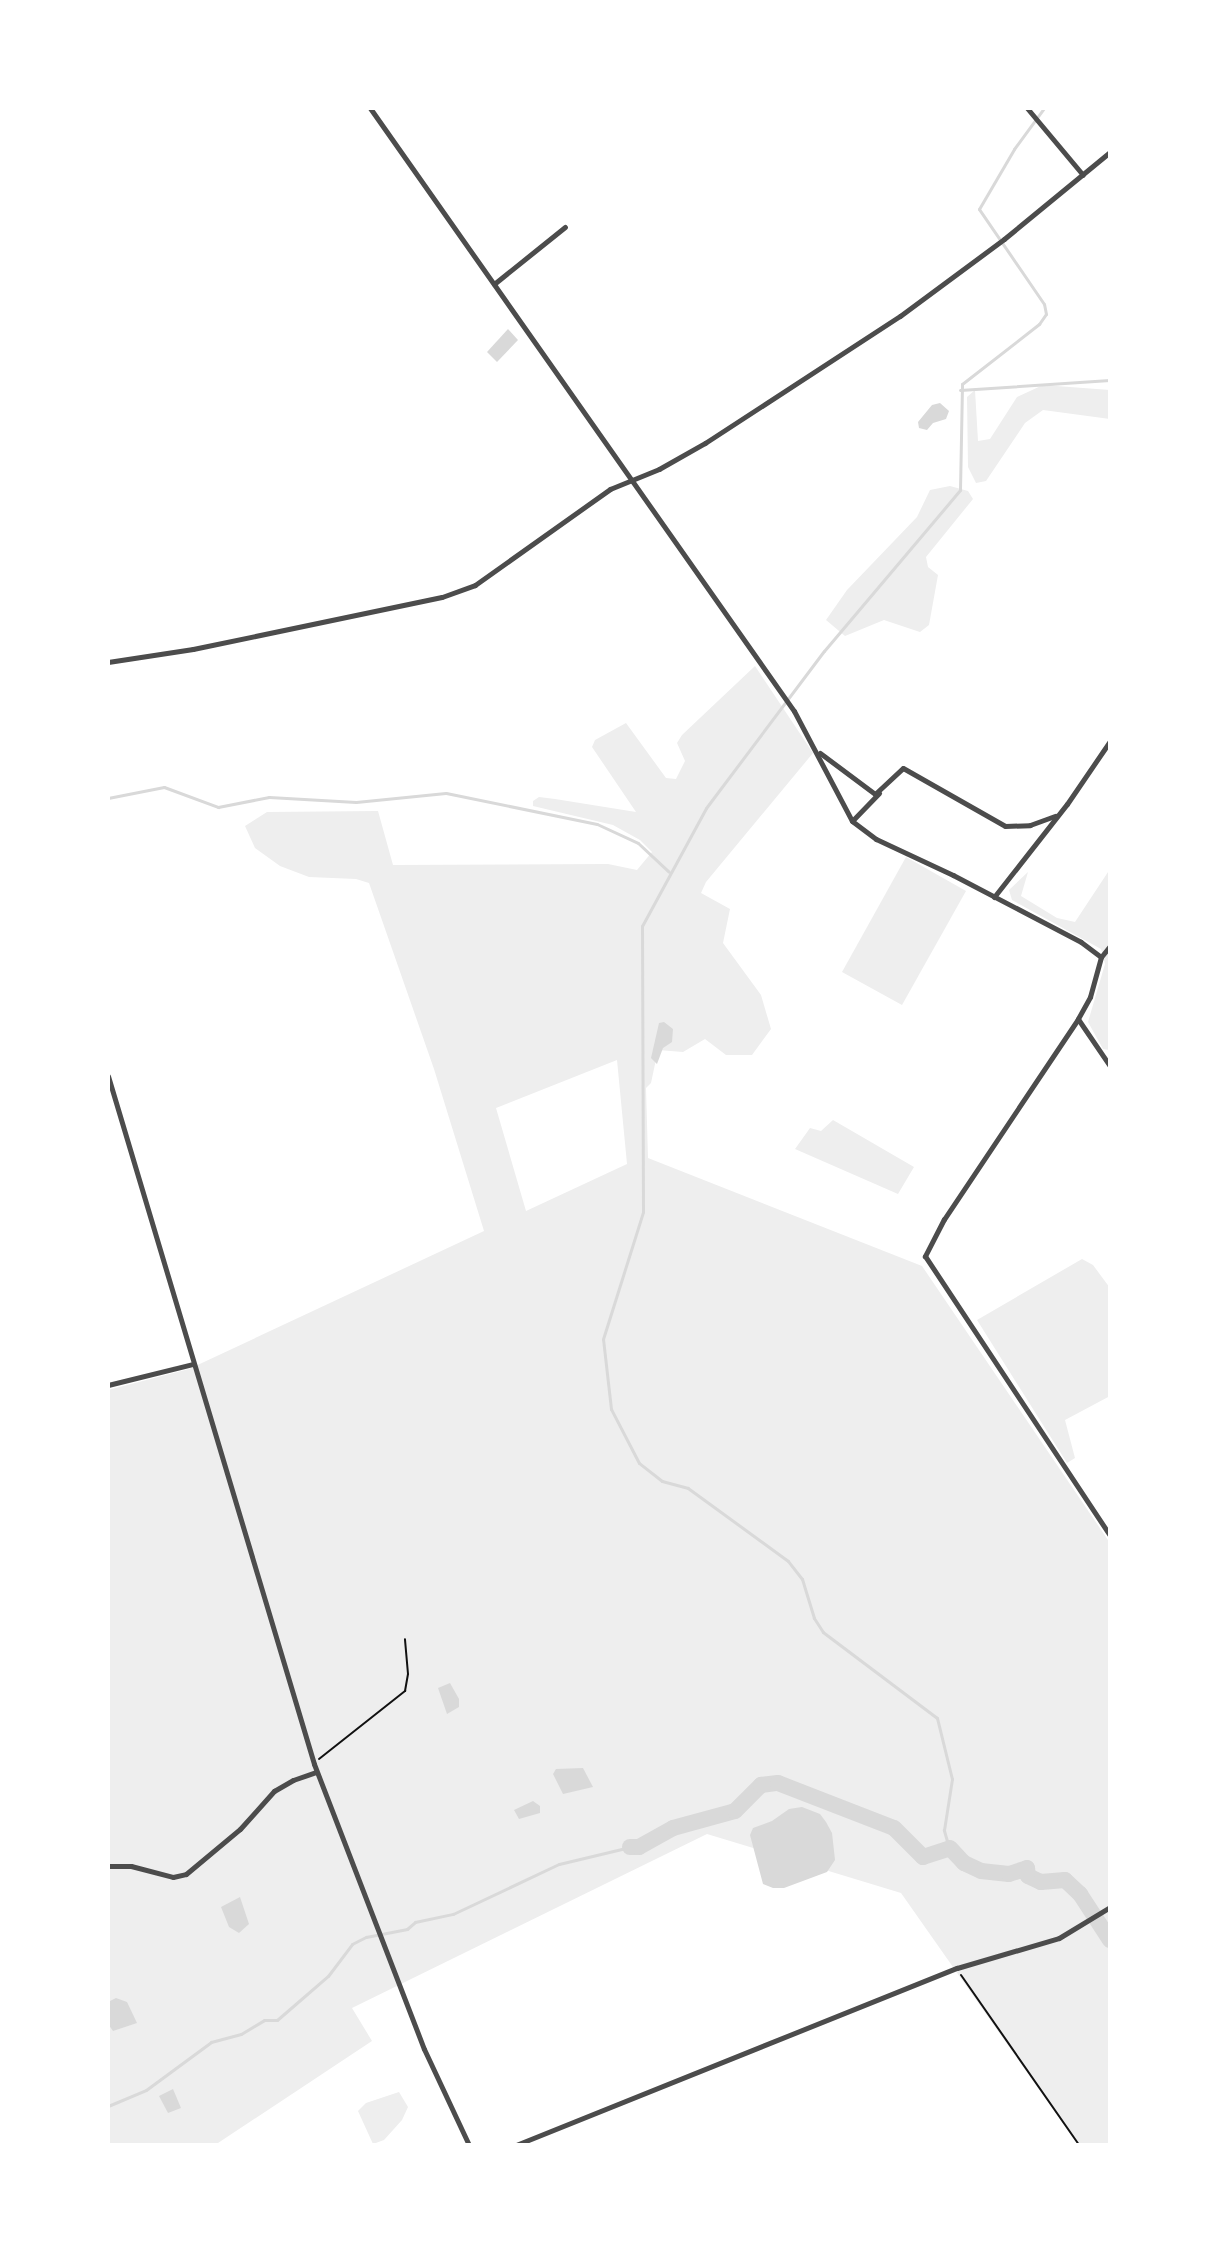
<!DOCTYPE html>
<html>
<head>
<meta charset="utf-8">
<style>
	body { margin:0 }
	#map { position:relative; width:1218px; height:2253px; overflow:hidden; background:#fff; font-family:Literata,serif }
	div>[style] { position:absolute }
	.green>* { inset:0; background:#eee }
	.water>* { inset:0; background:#d9d9d9 }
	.stream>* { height:3px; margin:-1.5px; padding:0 1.5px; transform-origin:1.5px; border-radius:1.5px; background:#d9d9d9 }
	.river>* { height:16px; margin:-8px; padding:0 8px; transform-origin:8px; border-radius:8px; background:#d9d9d9 }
	.path>* { height:2px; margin:-1px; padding:0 1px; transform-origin:1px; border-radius:1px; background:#111 }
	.minor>* { height:5px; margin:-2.5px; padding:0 2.5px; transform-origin:2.5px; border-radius:2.5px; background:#4c4c4c }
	span { translate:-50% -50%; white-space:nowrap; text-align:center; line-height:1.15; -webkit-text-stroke:7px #fff; paint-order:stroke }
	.frame { position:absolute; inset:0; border:110px solid #fff; pointer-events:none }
</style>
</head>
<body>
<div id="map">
	<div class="green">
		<i style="clip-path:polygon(1043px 385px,1110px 390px,1110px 419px,1043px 410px,1025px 423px,986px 481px,976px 483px,968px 467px,967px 397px,975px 390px,978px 441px,990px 439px,1017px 397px)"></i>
		<i style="clip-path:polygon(950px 486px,968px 491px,973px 499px,926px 557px,928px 567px,938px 575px,929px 625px,920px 632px,884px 620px,845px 636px,826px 620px,847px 590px,917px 517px,930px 490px)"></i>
		<i style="clip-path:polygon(evenodd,755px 666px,813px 753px,706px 882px,701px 893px,730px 909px,723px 943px,761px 995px,771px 1029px,752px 1055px,726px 1055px,705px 1039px,683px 1052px,658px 1050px,651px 1083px,646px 1088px,648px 1158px,922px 1266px,1110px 1543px,1110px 2145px,1078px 2145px,901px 1893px,707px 1834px,352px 2008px,372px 2041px,215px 2145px,108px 2145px,108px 1390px,189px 1369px,484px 1231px,434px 1069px,369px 883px,356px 879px,309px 877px,280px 866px,255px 848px,245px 826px,267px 812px,378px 811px,393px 865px,608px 864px,637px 870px,652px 852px,640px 840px,613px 825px,533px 806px,533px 801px,539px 797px,555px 799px,636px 812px,592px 747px,595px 740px,626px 723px,666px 778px,676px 779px,685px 761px,677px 743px,682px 735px,755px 666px,617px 1060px,627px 1164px,526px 1211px,496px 1108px,617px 1060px)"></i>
		<i style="clip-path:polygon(906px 857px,966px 891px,902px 1005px,842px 972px)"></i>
		<i style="clip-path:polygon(1110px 869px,1110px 1049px,1109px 1050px,1103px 1049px,1088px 1022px,1105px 964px,1101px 949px,1012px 900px,1009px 890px,1028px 872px,1021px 896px,1057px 918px,1075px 922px)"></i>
		<i style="clip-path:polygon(833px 1120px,914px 1167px,898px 1194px,795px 1149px,810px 1128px,821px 1131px)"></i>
		<i style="clip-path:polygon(1082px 1259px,1093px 1265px,1110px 1288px,1110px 1396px,1065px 1420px,1075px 1458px,1067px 1463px,977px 1320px)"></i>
		<i style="clip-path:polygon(399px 2092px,408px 2107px,402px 2120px,384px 2140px,373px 2144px,358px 2111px,366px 2103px)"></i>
	</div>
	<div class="water">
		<i style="clip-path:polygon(508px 329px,518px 340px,497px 362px,487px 352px)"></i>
		<i style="clip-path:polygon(940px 403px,949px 411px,946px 419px,933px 423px,927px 430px,919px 428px,918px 422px,932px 405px)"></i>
		<i style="clip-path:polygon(664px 1022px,673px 1029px,672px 1042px,663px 1048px,657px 1064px,651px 1058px,659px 1023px)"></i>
		<i style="clip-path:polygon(450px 1683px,459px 1699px,459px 1707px,447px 1714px,438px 1688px)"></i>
		<i style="clip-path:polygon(583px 1768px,593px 1787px,563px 1794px,553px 1774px,556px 1769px)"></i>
		<i style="clip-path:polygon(533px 1801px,540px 1806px,540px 1813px,519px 1819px,514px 1810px)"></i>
		<i style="clip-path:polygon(802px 1807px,820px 1814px,826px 1822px,832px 1833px,835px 1860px,827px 1872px,784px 1888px,773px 1888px,763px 1884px,750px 1835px,753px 1828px,772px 1821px,789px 1809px)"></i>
		<i style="clip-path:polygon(240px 1897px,249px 1924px,239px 1933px,229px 1927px,221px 1907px)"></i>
		<i style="clip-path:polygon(116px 1998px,127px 2002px,137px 2023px,113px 2031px,108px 2024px,108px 2002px)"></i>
		<i style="clip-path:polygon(173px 2089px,181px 2108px,168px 2113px,159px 2096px)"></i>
	</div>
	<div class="stream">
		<i style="left:960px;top:390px;width:150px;rotate:-3.8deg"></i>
		<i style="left:108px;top:798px;width:57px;rotate:-11.1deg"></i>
		<i style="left:164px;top:787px;width:58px;rotate:20.3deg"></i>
		<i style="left:218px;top:807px;width:52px;rotate:-11.1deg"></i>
		<i style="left:269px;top:797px;width:87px;rotate:3.3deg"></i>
		<i style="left:356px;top:802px;width:90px;rotate:-5.7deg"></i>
		<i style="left:446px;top:793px;width:154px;rotate:11.6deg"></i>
		<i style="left:597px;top:824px;width:45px;rotate:24.9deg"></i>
		<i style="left:638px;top:843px;width:42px;rotate:43.1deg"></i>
		<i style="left:949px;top:1848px;width:19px;rotate:-106deg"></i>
		<i style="left:944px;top:1830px;width:52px;rotate:-81.1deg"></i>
		<i style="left:952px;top:1779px;width:63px;rotate:-103.8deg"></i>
		<i style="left:937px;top:1718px;width:143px;rotate:-143deg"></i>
		<i style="left:823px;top:1632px;width:17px;rotate:-123deg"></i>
		<i style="left:814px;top:1618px;width:41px;rotate:-107.1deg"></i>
		<i style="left:802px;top:1579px;width:23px;rotate:-128deg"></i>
		<i style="left:788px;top:1561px;width:124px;rotate:-143.9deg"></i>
		<i style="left:688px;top:1488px;width:27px;rotate:-165deg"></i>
		<i style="left:662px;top:1481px;width:29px;rotate:-142deg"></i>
		<i style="left:639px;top:1463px;width:61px;rotate:-117.4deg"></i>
		<i style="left:611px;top:1409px;width:70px;rotate:-96.5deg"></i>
		<i style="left:603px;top:1339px;width:133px;rotate:-72.5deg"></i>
		<i style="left:643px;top:1212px;width:286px;rotate:-90.2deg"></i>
		<i style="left:642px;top:926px;width:134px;rotate:-61.5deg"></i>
		<i style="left:706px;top:808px;width:196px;rotate:-53.1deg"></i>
		<i style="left:824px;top:651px;width:211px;rotate:-49.8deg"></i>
		<i style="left:960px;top:490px;width:106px;rotate:-88.9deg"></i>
		<i style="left:962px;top:384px;width:98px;rotate:-37.9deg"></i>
		<i style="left:1039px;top:324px;width:12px;rotate:-55deg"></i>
		<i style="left:1046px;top:314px;width:10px;rotate:-101deg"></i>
		<i style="left:1044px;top:304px;width:115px;rotate:-124.4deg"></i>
		<i style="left:979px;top:209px;width:69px;rotate:-59.7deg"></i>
		<i style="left:1014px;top:149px;width:51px;rotate:-53.8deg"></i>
		<i style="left:108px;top:2106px;width:41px;rotate:-22.8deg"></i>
		<i style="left:146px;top:2090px;width:81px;rotate:-36.4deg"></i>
		<i style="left:211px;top:2042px;width:31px;rotate:-15deg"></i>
		<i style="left:241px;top:2034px;width:27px;rotate:-31deg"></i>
		<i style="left:264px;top:2020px;width:13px"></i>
		<i style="left:277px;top:2020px;width:67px;rotate:-40.8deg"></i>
		<i style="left:328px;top:1976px;width:40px;rotate:-53deg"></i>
		<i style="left:352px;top:1944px;width:16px;rotate:-27deg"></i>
		<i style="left:366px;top:1937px;width:42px;rotate:-11deg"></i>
		<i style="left:407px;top:1929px;width:11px;rotate:-41deg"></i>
		<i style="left:415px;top:1922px;width:39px;rotate:-12deg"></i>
		<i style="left:453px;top:1914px;width:117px;rotate:-25.3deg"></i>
		<i style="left:559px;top:1864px;width:73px;rotate:-13.5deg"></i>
	</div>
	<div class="river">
		<i style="left:630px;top:1847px;width:9px"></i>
		<i style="left:639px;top:1847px;width:39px;rotate:-29deg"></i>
		<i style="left:673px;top:1828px;width:64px;rotate:-15.3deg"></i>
		<i style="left:735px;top:1811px;width:37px;rotate:-45deg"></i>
		<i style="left:761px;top:1785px;width:17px;rotate:-7deg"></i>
		<i style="left:778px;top:1783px;width:124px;rotate:21.2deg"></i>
		<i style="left:894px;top:1828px;width:41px;rotate:45deg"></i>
		<i style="left:923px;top:1857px;width:28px;rotate:-18deg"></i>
		<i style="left:950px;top:1848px;width:21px;rotate:47deg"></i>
		<i style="left:964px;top:1863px;width:19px;rotate:25deg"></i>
		<i style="left:981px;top:1871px;width:28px;rotate:6deg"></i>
		<i style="left:1009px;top:1874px;width:19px;rotate:-18deg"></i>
		<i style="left:1027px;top:1868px;width:8px;rotate:83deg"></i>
		<i style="left:1028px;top:1876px;width:14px;rotate:25deg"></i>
		<i style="left:1041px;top:1882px;width:24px;rotate:-5deg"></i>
		<i style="left:1065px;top:1880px;width:21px;rotate:43deg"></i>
		<i style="left:1080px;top:1894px;width:55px;rotate:56.9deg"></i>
	</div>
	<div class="path">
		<i style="left:319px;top:1759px;width:110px;rotate:-38.3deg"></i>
		<i style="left:405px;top:1691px;width:17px;rotate:-80deg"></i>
		<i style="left:408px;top:1674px;width:35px;rotate:-95deg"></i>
		<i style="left:961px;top:1975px;width:207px;rotate:55.2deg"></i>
	</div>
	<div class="minor">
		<i style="left:370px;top:108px;width:737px;rotate:54.89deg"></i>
		<i style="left:794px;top:711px;width:124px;rotate:62.2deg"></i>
		<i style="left:852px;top:821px;width:30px;rotate:37deg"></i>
		<i style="left:876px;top:839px;width:85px;rotate:25.1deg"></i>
		<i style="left:953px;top:875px;width:144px;rotate:27.6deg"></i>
		<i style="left:1081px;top:942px;width:25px;rotate:37deg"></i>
		<i style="left:1101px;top:957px;width:41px;rotate:105.4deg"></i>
		<i style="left:1090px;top:997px;width:25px;rotate:119deg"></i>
		<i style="left:1078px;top:1019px;width:241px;rotate:123.8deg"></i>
		<i style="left:944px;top:1219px;width:42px;rotate:117.2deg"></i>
		<i style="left:925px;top:1256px;width:336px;rotate:56.5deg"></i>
		<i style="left:1027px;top:108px;width:87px;rotate:50.1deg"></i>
		<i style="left:494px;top:284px;width:91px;rotate:-38.8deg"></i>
		<i style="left:108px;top:662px;width:86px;rotate:-8.7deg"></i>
		<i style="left:193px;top:649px;width:254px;rotate:-11.8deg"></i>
		<i style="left:442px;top:597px;width:35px;rotate:-20deg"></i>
		<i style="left:475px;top:585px;width:166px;rotate:-35.4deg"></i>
		<i style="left:610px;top:489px;width:53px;rotate:-22.2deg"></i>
		<i style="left:659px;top:469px;width:53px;rotate:-29.5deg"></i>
		<i style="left:705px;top:443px;width:233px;rotate:-33.1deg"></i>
		<i style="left:900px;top:316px;width:129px;rotate:-36.5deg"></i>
		<i style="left:1004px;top:239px;width:137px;rotate:-39.4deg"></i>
		<i style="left:820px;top:753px;width:69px;rotate:36.7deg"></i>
		<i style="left:875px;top:794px;width:38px;rotate:-43deg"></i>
		<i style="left:903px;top:768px;width:117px;rotate:29.6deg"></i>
		<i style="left:1005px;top:826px;width:25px;rotate:-2deg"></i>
		<i style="left:1030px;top:825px;width:27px;rotate:-20deg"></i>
		<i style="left:852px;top:821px;width:39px;rotate:-46deg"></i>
		<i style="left:994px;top:897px;width:118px;rotate:-51.9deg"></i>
		<i style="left:1067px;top:804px;width:76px;rotate:-55.7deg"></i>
		<i style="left:1101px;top:957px;width:14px;rotate:-51deg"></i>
		<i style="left:1078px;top:1019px;width:57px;rotate:55.8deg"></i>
		<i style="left:108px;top:1076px;width:718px;rotate:73.33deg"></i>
		<i style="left:314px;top:1764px;width:305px;rotate:68.9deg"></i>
		<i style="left:424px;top:2049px;width:106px;rotate:64.9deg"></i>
		<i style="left:108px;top:1385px;width:88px;rotate:-13.9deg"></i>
		<i style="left:108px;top:1866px;width:23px"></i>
		<i style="left:131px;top:1866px;width:43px;rotate:14.7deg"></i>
		<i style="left:173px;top:1877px;width:13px;rotate:-13deg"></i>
		<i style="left:186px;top:1874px;width:70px;rotate:-39.8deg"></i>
		<i style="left:240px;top:1829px;width:51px;rotate:-48.2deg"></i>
		<i style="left:274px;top:1791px;width:22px;rotate:-30deg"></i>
		<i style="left:293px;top:1780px;width:24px;rotate:-19deg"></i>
		<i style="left:516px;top:2145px;width:475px;rotate:-21.9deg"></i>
		<i style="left:957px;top:1968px;width:106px;rotate:-16.4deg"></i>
		<i style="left:1059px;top:1938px;width:60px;rotate:-31.3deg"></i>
	</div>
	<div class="frame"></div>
</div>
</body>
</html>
